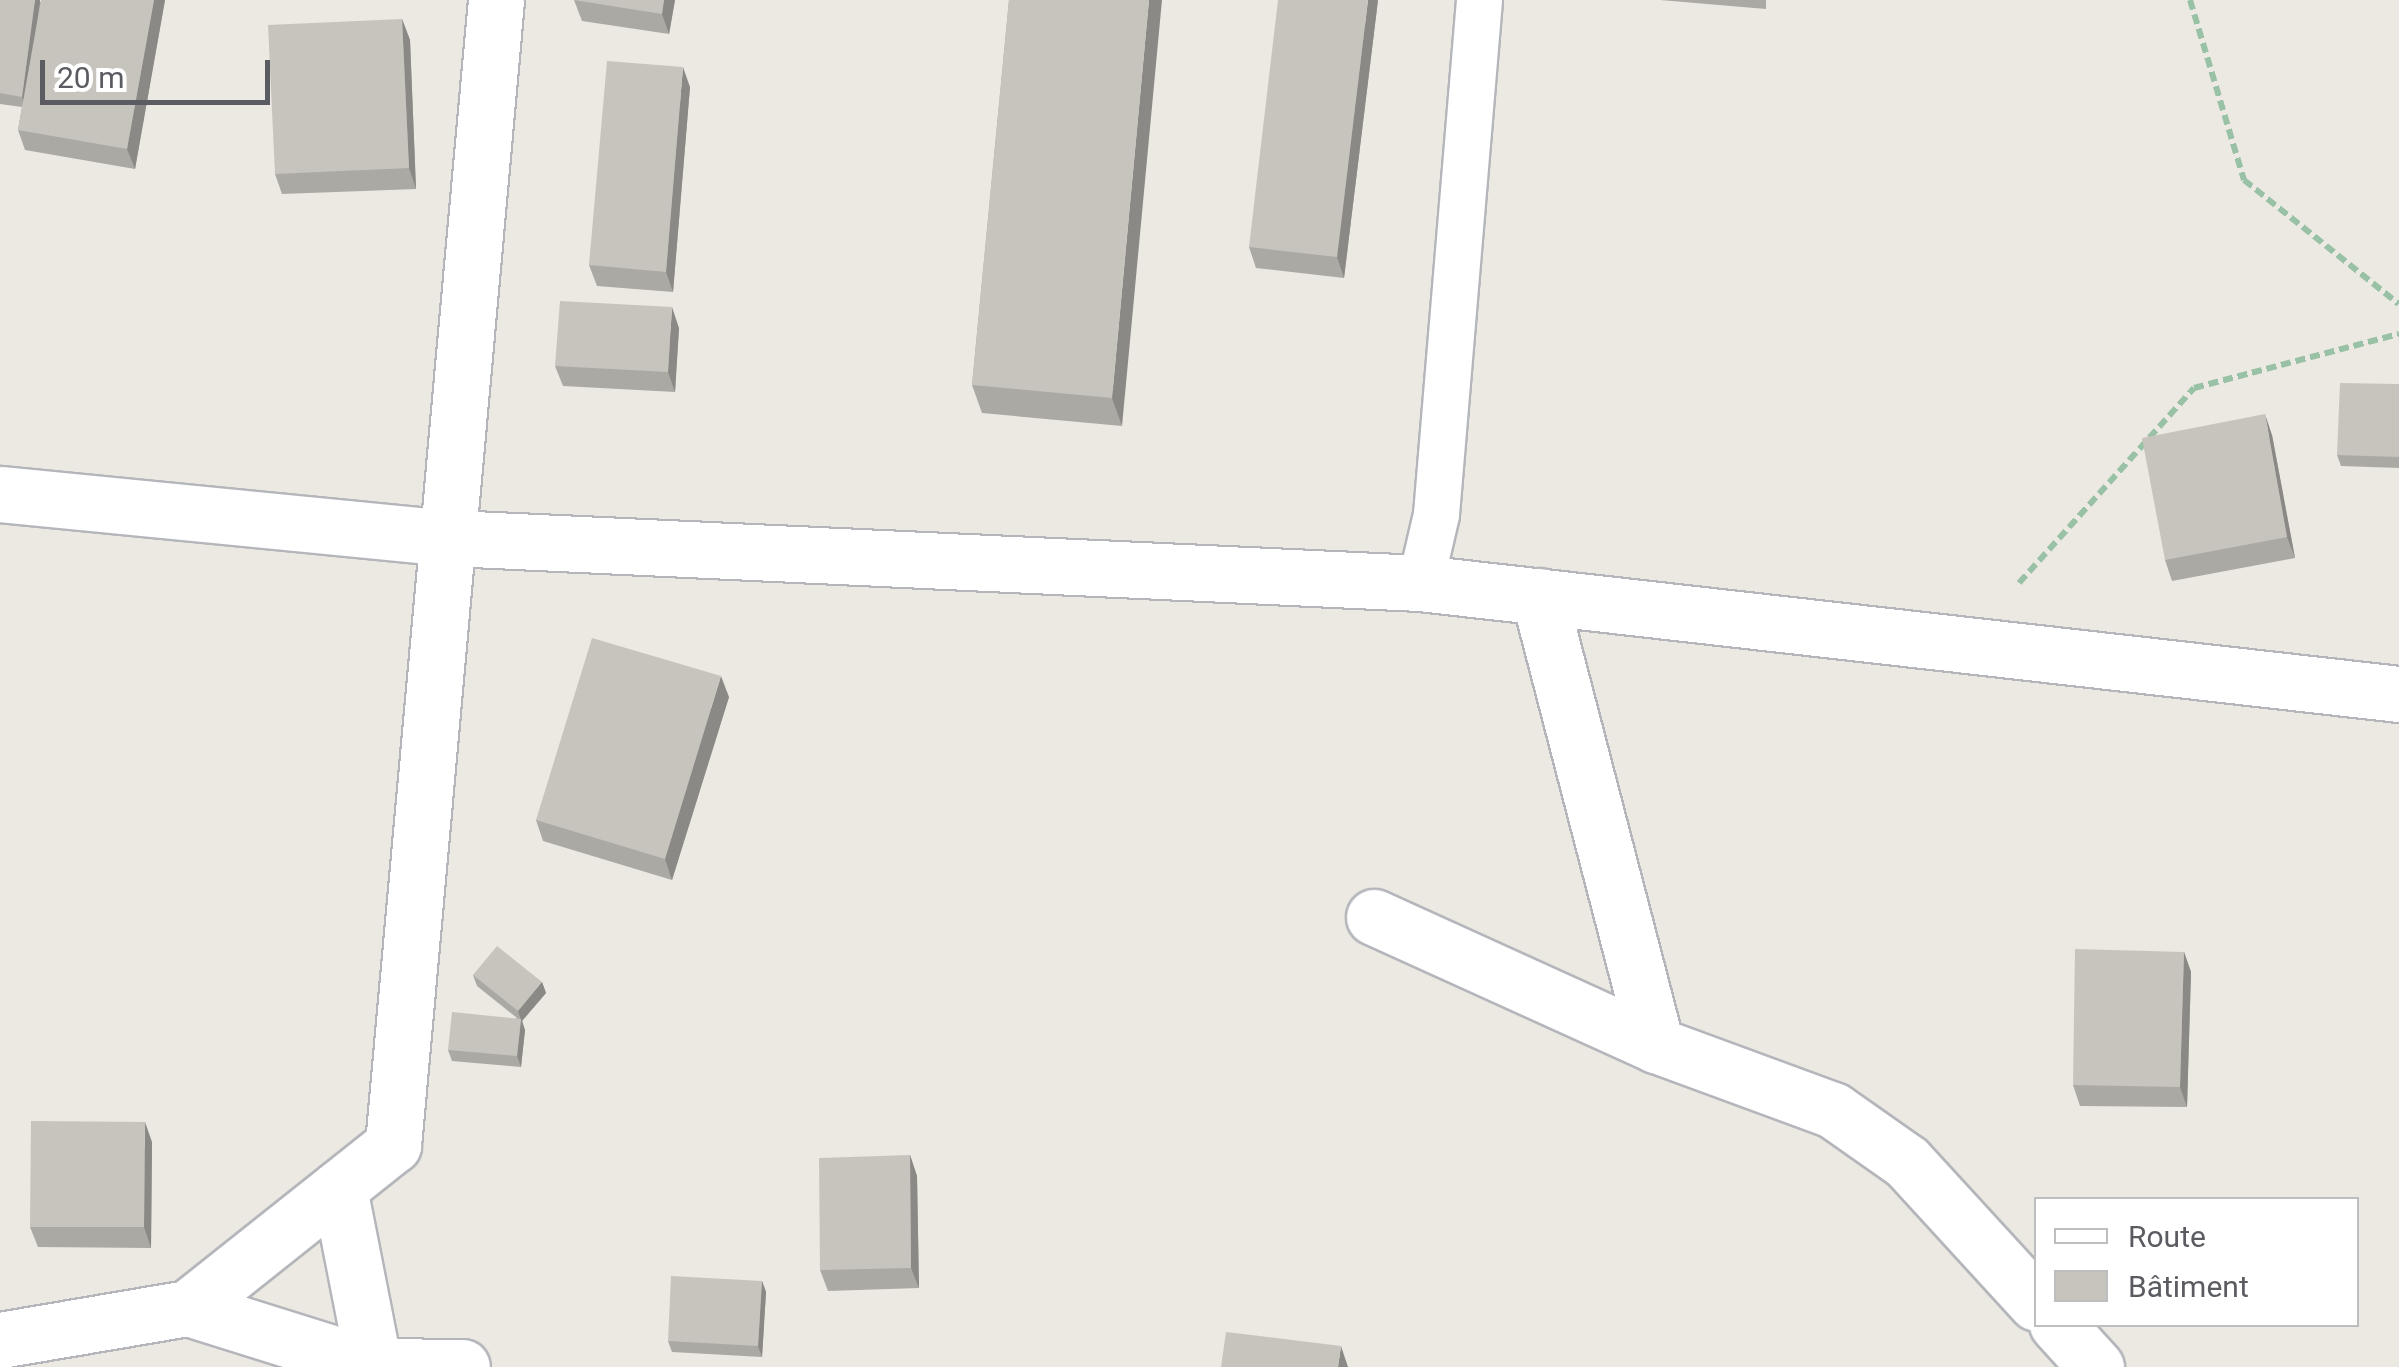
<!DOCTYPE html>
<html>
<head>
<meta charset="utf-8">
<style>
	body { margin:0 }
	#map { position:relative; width:2399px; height:1367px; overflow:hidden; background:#ebe9e1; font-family:Roboto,sans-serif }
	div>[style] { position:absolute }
	.path>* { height:6px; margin-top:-3px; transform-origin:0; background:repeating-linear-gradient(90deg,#99c1a6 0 10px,transparent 0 15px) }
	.roads { filter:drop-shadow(2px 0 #b4b6bb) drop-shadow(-2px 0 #b4b6bb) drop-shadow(0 2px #b4b6bb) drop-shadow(0 -2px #b4b6bb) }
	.lane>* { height:45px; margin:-22.5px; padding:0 22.5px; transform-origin:22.5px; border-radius:22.5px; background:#fff }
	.street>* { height:55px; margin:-27.5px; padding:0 27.5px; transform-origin:27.5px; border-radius:27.5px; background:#fff }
	.wall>* { inset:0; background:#aba9a3 }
	.shaded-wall>* { inset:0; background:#8b8985 }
	.building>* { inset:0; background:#c7c4be }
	span { translate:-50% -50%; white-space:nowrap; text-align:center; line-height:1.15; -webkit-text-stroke:10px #fff; paint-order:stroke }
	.legend { position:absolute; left:2034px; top:1197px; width:325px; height:130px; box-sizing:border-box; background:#fff; border:2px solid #bdbec0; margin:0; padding:12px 18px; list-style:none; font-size:30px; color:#5a5c61 }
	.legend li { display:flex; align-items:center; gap:20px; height:50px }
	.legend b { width:50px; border:2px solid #bdbec0 }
	.scale { position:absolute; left:40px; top:60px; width:230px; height:45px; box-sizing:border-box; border:5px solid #5a5c61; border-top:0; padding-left:12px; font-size:30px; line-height:35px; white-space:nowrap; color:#5a5c61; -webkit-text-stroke:8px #fff; paint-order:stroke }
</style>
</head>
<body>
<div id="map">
	<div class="path">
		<i style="left:2190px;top:0;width:188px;rotate:73.3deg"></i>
		<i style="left:2244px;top:180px;width:198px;rotate:38.7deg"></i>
		<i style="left:2019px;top:583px;width:262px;rotate:-48.1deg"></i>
		<i style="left:2194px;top:388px;width:212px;rotate:-14.8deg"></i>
	</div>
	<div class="roads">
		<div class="lane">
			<i style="left:1420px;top:583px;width:71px;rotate:-76.9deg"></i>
			<i style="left:1436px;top:514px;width:516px;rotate:-85.22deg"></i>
		</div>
		<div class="street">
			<i style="left:0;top:494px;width:453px;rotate:5.6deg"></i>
			<i style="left:451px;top:538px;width:970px;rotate:2.66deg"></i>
			<i style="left:1420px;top:583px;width:985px;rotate:6.47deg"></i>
			<i style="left:1539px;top:596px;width:464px;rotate:75.4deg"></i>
			<i style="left:1374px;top:917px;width:310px;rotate:24.4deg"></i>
			<i style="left:1656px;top:1045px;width:189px;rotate:20.2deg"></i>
			<i style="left:1833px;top:1110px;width:90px;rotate:35.1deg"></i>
			<i style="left:1907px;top:1162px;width:191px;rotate:47.5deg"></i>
			<i style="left:339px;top:1188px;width:182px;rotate:78.9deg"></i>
			<i style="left:188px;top:1308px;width:194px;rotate:17.4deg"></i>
			<i style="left:373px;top:1366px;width:89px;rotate:0.6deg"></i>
			<i style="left:2057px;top:1324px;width:58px;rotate:47.8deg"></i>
			<i style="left:0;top:1340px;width:191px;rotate:-9.7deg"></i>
			<i style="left:188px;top:1308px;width:262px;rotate:-38.5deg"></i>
			<i style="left:393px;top:1145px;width:1150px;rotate:-84.86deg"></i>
		</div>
	</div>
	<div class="wall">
		<i style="clip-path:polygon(0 0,40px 2px,165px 0,135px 169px,25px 150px,18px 130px,22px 107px,0 104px)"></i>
		<i style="clip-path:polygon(574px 0,675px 0,669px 34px,582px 21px)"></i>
		<i style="clip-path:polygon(1009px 0,1122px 426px,982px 413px,972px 385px)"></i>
		<i style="clip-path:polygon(1378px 0,1344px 278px,1256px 268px,1249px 247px)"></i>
		<i style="clip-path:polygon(1660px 0,1766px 0,1766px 9px)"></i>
		<i style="clip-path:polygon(402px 19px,410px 40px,416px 189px,282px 194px,275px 174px)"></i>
		<i style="clip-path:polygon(690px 87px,673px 292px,597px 286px,589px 265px)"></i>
		<i style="clip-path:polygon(679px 328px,675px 392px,563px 386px,555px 366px)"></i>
		<i style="clip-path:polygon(2399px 384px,2399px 468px,2341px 466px,2337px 455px)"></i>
		<i style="clip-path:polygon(2272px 435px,2295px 558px,2172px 581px,2165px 560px)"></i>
		<i style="clip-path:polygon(729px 697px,672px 880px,543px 841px,536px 820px)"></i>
		<i style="clip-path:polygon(2184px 952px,2191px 972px,2187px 1107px,2080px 1106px,2073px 1085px)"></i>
		<i style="clip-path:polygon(473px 975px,542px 982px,546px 993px,522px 1021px,525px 1030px,521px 1067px,452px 1061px,448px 1050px,517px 1018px,477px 986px)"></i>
		<i style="clip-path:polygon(152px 1142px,151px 1248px,38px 1247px,30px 1227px)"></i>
		<i style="clip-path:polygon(910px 1155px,917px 1176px,919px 1288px,828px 1291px,820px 1270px)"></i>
		<i style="clip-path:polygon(762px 1281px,766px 1292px,762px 1357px,672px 1352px,668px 1341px)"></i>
	</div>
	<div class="shaded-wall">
		<i style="clip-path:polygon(35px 0,40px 0,40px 2px,26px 108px,22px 97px)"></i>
		<i style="clip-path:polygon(154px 0,165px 0,135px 169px,127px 149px)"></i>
		<i style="clip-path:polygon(664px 0,675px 0,669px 34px,662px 14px)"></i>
		<i style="clip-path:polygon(1149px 0,1162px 0,1122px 426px,1112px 398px)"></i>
		<i style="clip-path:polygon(1368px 0,1378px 0,1344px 278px,1337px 257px)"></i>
		<i style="clip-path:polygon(402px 19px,410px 40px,416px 189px,409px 168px)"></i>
		<i style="clip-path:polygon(683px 67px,690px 87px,673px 292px,666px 272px)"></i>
		<i style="clip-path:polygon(672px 307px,679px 328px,675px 392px,668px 372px)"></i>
		<i style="clip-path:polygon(2265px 414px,2272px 435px,2295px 558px,2287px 537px)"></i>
		<i style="clip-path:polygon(721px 676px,729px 697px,672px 880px,665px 859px)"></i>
		<i style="clip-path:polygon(2184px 952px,2191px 972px,2187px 1107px,2180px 1087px)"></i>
		<i style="clip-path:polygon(542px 982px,546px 993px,522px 1021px,525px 1030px,521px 1067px,517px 1056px,521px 1020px,518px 1011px)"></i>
		<i style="clip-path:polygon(145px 1122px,152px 1142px,151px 1248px,144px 1227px)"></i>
		<i style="clip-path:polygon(910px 1155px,917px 1176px,919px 1288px,911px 1268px)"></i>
		<i style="clip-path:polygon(762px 1281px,766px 1292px,762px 1357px,758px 1346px)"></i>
		<i style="clip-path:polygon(1341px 1346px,1348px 1367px,1338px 1367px)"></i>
	</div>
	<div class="building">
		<i style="clip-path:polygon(0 0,35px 0,22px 97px,0 93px)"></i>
		<i style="clip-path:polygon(41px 0,154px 0,127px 149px,18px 130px)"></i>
		<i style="clip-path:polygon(574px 0,664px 0,662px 14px)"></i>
		<i style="clip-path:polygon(1009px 0,1149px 0,1112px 398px,972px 385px)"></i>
		<i style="clip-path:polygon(1278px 0,1368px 0,1337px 257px,1249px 247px)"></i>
		<i style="clip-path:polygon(402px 19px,409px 168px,275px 174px,268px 25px)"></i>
		<i style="clip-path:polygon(607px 61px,683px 67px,666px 272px,589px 265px)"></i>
		<i style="clip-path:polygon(560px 301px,672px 307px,668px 372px,555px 366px)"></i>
		<i style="clip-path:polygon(2340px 383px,2399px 384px,2399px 457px,2337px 455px)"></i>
		<i style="clip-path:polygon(2265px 414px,2287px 537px,2165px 560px,2142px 438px)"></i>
		<i style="clip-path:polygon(592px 638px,721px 676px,665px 859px,536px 820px)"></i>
		<i style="clip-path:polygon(497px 946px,542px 982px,518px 1011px,473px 975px)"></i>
		<i style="clip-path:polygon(2075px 949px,2184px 952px,2180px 1087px,2073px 1085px)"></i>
		<i style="clip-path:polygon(452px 1012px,521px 1019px,517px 1056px,448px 1050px)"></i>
		<i style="clip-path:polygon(31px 1121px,145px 1122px,144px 1227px,30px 1227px)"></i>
		<i style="clip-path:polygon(910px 1155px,911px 1268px,820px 1270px,819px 1158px)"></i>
		<i style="clip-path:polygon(671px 1276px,762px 1281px,758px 1346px,668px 1341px)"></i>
		<i style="clip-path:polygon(1226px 1332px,1341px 1346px,1338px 1367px,1221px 1367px)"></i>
	</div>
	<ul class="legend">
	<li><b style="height:12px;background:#fff"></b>Route</li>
	<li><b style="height:28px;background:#c7c4be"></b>Bâtiment</li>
	</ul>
	<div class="scale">20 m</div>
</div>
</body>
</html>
